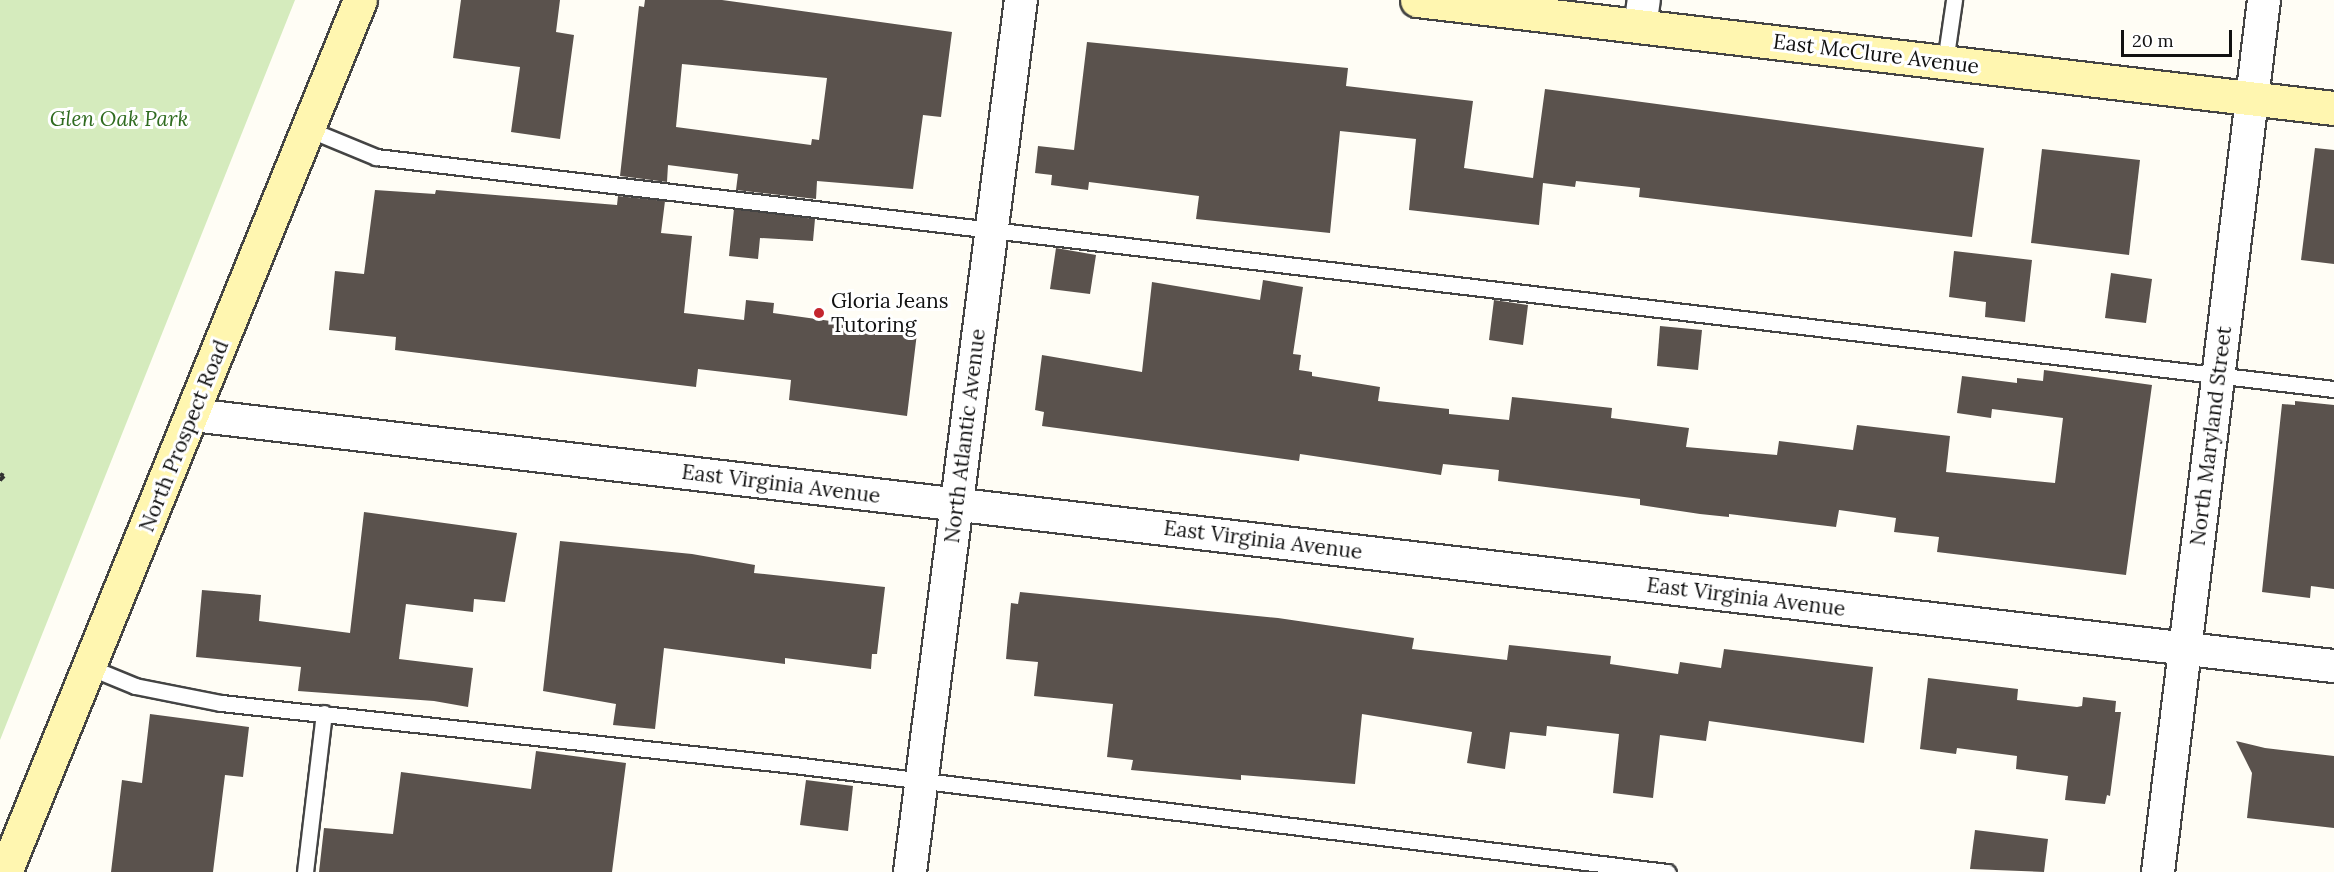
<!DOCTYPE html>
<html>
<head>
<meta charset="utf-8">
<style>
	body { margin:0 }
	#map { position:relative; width:2334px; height:872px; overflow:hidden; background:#fffdf5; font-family:Lora,serif }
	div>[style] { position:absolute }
	.green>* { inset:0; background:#d5ebbd }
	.building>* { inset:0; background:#5a524d }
	.path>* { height:4px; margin-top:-2px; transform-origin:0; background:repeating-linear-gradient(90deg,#333 0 6px,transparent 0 9px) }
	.roads { filter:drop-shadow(2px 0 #444) drop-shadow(-2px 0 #444) drop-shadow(0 2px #444) drop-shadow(0 -2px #444) }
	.lane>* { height:15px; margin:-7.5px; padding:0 7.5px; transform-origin:7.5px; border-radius:7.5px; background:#fff }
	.street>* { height:32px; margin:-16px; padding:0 16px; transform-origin:16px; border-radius:16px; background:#fff }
	.secondary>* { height:33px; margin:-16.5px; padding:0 16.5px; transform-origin:16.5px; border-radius:16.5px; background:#fff6b0 }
	.dots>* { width:16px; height:16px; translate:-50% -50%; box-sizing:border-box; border:3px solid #fff; border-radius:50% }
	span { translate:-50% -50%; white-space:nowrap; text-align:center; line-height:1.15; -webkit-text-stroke:6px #fff; paint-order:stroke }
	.street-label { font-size:21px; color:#111 }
	.park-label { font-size:21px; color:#2f6b1f; font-style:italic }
	.poi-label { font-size:21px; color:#111 }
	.left { translate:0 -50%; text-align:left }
	.scale { position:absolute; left:2121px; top:30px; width:111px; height:27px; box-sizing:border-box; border:3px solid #111; border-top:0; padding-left:8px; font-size:18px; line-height:21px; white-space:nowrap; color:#111; -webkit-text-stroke:4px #fff; paint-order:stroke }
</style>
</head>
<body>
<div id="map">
	<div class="green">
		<i style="clip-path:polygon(0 0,295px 0,0 740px)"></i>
	</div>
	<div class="building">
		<i style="clip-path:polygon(461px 0,560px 0,556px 32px,574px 35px,560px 139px,511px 132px,520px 67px,453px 58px)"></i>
		<i style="clip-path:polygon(evenodd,645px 0,722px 0,952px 32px,941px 117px,923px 115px,913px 189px,817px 181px,816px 199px,736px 190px,738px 174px,668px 165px,667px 182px,620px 176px,639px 6px,644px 7px,645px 0,682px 64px,827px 78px,819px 140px,812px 139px,811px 145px,676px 127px,682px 64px)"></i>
		<i style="clip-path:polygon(1087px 42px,1348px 68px,1346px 86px,1473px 101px,1464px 168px,1533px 178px,1545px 89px,1984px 148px,1972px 237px,1639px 197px,1640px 188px,1576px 181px,1575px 187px,1543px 183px,1539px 225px,1409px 210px,1416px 139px,1340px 131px,1330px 233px,1196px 219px,1199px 196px,1089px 182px,1088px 190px,1051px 185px,1052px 175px,1035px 173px,1038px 146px,1074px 150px)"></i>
		<i style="clip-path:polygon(2315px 148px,2334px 150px,2334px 264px,2301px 260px)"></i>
		<i style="clip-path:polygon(2042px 149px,2140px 160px,2129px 255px,2031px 243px)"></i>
		<i style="clip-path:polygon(375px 190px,435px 194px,436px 190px,617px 205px,618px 196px,665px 201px,661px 233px,692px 236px,684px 313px,744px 320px,746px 300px,774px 303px,773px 313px,917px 333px,907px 416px,789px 400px,791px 380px,698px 369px,696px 387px,395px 350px,396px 337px,329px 330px,335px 271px,364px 274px)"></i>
		<i style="clip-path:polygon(734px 209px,815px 219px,813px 241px,760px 238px,758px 259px,729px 256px)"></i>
		<i style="clip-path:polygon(1056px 248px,1096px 255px,1090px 294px,1050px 289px)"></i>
		<i style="clip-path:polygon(1954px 251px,2032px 260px,2025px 322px,1985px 317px,1986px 302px,1949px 297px)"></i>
		<i style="clip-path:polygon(2111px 273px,2152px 279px,2146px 323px,2105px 318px)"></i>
		<i style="clip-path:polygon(1263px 280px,1303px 287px,1293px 354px,1301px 355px,1299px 370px,1312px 372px,1312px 376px,1380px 387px,1378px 401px,1449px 409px,1449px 414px,1509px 420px,1512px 397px,1612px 408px,1611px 418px,1689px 428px,1686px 447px,1777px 455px,1779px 441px,1853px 450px,1857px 425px,1950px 436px,1946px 472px,2055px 483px,2063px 418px,1992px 409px,1991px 418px,1957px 413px,1962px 376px,2017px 383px,2017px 378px,2043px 381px,2044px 370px,2152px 385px,2126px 575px,1937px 552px,1939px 537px,1894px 532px,1896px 518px,1839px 510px,1836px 527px,1729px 514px,1729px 517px,1700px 514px,1640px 505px,1640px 499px,1498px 481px,1499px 470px,1443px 464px,1441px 475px,1300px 454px,1299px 461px,1042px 426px,1044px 412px,1035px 410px,1042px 355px,1142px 372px,1152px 282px,1260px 300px)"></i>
		<i style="clip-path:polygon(1494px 300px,1528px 305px,1523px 345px,1489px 340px)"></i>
		<i style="clip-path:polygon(1660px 326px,1702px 330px,1698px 370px,1657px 366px)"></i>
		<i style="clip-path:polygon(2295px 401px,2334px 405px,2334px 589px,2311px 586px,2310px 598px,2262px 592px,2282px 404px,2295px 405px)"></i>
		<i style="clip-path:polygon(364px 512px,517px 533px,505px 602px,474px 599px,473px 612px,406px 604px,399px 659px,473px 668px,468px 707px,434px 701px,298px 691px,301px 667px,196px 657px,202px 590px,261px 595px,259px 621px,350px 633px)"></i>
		<i style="clip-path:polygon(560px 541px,692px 554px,755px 565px,754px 573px,885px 587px,877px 654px,872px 654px,871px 669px,785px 658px,785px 664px,664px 648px,655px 729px,613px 725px,616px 704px,543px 691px)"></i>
		<i style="clip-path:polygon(1020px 592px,1278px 618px,1414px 638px,1412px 649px,1507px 660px,1509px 645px,1611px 656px,1610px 664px,1678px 674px,1680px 662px,1721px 668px,1724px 649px,1873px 667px,1864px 743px,1709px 721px,1706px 741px,1660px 735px,1653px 798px,1613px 793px,1619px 734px,1547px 726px,1546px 736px,1510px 732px,1505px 769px,1467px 763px,1472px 732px,1362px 714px,1355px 784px,1241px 775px,1241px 780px,1131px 770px,1133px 760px,1107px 757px,1113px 704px,1034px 696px,1038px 662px,1006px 659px,1011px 603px,1018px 604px)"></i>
		<i style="clip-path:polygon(1928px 678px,2018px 689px,2017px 700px,2077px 707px,2082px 706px,2083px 697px,2116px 701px,2115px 712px,2121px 712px,2110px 796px,2107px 795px,2105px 804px,2065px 800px,2068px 776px,2016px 769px,2017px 756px,1957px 748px,1956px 754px,1920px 749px)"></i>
		<i style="clip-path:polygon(150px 714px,249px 727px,243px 777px,225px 775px,213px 872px,111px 872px,122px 780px,142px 783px)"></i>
		<i style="clip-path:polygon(2236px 741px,2265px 748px,2334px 756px,2334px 828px,2247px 818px,2252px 773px)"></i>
		<i style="clip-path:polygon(536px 751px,626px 763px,612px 872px,319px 872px,324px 828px,393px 834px,401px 772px,531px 789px)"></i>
		<i style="clip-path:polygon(806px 780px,853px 786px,848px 831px,800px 825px)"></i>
		<i style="clip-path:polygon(1975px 830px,2048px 839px,2044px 872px,1970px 869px)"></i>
	</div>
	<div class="path">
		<i style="left:0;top:474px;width:4px;rotate:27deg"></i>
		<i style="left:4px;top:476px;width:6px;rotate:135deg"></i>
	</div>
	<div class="roads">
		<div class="lane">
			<i style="left:1945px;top:62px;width:63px;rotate:-81.7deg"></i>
			<i style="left:308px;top:129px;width:74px;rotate:22.4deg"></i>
			<i style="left:376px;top:157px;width:1972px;rotate:6.76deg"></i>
			<i style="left:89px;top:667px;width:50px;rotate:22.4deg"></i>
			<i style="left:135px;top:686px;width:88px;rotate:11.2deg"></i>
			<i style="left:221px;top:703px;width:576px;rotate:6.18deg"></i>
			<i style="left:794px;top:765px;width:880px;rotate:6.99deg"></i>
			<i style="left:305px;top:872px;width:160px;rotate:-83.2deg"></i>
		</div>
		<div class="street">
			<i style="left:1640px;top:27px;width:27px;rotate:-82deg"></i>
			<i style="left:193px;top:415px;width:2156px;rotate:6.69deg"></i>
			<i style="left:910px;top:872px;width:879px;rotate:-82.75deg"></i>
			<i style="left:2158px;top:872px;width:878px;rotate:-83.07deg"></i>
		</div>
		<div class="secondary">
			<i style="left:1417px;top:0;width:923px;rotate:6.72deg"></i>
			<i style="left:5px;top:872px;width:941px;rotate:-67.85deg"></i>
		</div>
	</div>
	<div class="dots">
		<i style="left:819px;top:313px;background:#c4262e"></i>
	</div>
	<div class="street-label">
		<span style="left:1876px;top:54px;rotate:7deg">East McClure Avenue</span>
		<span style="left:184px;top:436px;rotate:-68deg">North Prospect Road</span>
		<span style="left:965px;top:436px;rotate:-83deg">North Atlantic Avenue</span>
		<span style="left:2211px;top:436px;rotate:-83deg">North Maryland Street</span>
		<span style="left:781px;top:484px;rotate:7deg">East Virginia Avenue</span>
		<span style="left:1263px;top:540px;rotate:7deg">East Virginia Avenue</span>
		<span style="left:1746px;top:597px;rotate:7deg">East Virginia Avenue</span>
	</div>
	<div class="park-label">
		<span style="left:119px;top:119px">Glen Oak Park</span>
	</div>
	<div class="poi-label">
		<span class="left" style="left:831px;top:313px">Gloria Jeans<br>Tutoring</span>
	</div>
	<div class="scale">20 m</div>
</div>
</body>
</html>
